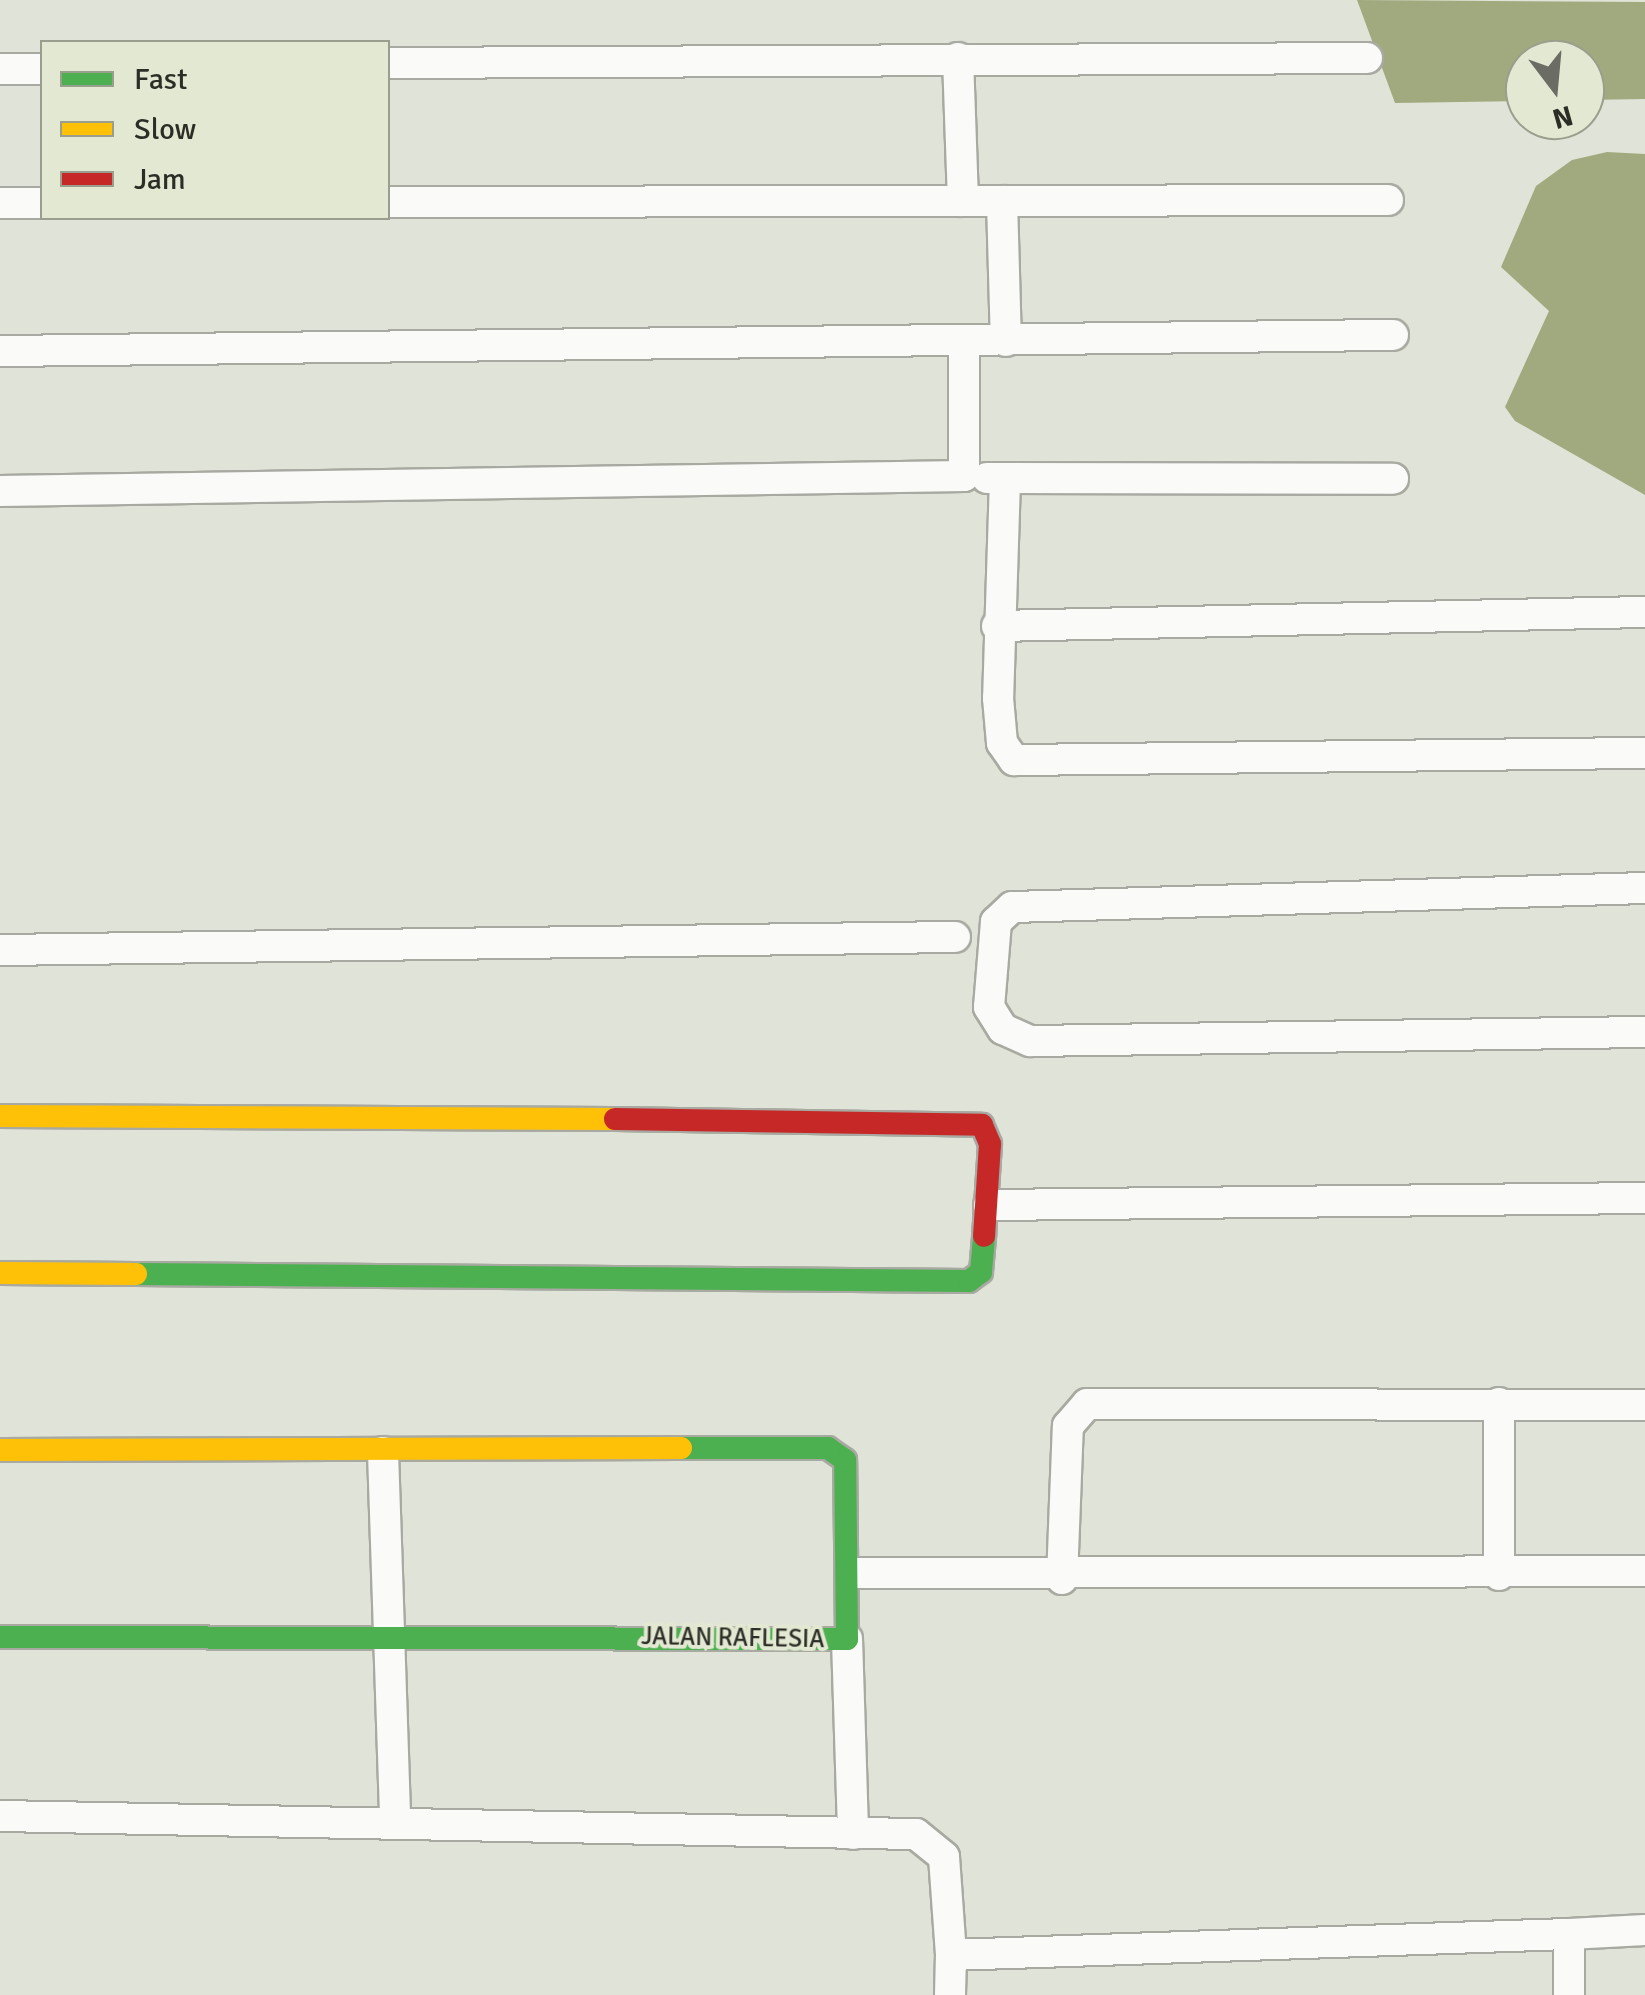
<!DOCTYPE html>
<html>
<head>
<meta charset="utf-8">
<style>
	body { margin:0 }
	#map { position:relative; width:1645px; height:1995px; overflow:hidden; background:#e0e3d7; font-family:Signika,sans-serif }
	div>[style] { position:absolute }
	.water>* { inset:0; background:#a1aa7e }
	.roads { filter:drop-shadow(2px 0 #a8aaa2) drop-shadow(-2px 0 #a8aaa2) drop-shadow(0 2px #a8aaa2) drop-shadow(0 -2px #a8aaa2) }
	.street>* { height:30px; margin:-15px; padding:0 15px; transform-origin:15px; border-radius:15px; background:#fafbf9 }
	.fast>* { height:22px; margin:-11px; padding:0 11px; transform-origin:11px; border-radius:11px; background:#4caf50 }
	.slow>* { height:22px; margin:-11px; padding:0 11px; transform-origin:11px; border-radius:11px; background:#ffc107 }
	.jam>* { height:22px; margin:-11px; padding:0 11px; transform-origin:11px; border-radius:11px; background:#c62828 }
	span { translate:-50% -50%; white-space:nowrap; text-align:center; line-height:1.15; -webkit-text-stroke:8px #e3e8d2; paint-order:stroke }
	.street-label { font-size:25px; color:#2c2e26 }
	.legend { position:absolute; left:40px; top:40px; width:350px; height:180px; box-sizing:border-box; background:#e3e8d2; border:2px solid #9a9e8d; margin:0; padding:12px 18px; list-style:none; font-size:30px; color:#2c2e26 }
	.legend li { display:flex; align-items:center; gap:20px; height:50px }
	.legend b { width:50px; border:2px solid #9a9e8d }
	.north { position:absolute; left:1505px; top:40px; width:100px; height:100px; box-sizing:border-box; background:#e3e8d2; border:2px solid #9a9e8d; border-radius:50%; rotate:164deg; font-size:28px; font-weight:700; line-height:40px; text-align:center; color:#2c2e26 }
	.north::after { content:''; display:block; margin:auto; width:35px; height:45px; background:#6b6d64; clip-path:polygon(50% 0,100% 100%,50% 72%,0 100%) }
</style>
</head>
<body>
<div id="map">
	<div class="water">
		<i style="clip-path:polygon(1357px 0,1645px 2px,1645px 99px,1585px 100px,1585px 60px,1525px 60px,1525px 101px,1395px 103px)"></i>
		<i style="clip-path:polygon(1607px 152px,1645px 154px,1645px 495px,1515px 421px,1505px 407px,1549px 311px,1501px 267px,1536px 186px,1572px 160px)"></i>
	</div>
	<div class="roads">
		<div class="street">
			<i style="left:958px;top:58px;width:143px;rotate:88deg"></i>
			<i style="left:388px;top:63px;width:979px;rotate:-0.29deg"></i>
			<i style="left:0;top:69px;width:42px"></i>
			<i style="left:1002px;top:201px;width:140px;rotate:88.4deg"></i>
			<i style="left:388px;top:202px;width:1000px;rotate:-0.11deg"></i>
			<i style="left:0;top:203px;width:42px"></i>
			<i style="left:0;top:351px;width:1393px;rotate:-0.66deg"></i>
			<i style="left:987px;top:478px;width:406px;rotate:0.1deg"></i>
			<i style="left:1005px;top:479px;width:219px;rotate:91.8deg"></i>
			<i style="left:998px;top:698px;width:45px;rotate:84.9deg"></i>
			<i style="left:1002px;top:743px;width:21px;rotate:55deg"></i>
			<i style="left:1014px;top:760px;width:631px;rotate:-0.64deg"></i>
			<i style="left:0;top:491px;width:964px;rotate:-0.89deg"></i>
			<i style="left:964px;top:476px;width:132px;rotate:-90deg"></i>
			<i style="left:997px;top:626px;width:648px;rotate:-1.24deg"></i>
			<i style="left:1645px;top:888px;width:633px;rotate:178.28deg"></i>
			<i style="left:1012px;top:907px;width:22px;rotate:137deg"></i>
			<i style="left:996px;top:922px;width:85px;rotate:94.7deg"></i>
			<i style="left:989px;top:1007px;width:26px;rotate:58deg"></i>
			<i style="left:1003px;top:1029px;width:30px;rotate:24deg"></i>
			<i style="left:1030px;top:1041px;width:615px;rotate:-0.84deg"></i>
			<i style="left:0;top:950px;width:955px;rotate:-0.78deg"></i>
			<i style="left:989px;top:1205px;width:656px;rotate:-0.61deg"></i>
			<i style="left:1499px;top:1403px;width:172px;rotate:90deg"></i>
			<i style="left:383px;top:1452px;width:369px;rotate:88.1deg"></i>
			<i style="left:853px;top:1573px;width:792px;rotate:-0.14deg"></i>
			<i style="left:1062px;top:1579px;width:153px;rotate:-87.8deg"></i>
			<i style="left:1068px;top:1426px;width:29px;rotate:-49deg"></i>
			<i style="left:1087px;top:1404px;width:558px;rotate:0.1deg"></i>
			<i style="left:847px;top:1639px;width:195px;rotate:88.2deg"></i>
			<i style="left:0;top:1816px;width:916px;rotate:1.13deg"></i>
			<i style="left:916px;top:1834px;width:36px;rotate:39deg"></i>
			<i style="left:944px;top:1857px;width:98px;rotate:85.9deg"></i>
			<i style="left:951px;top:1955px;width:618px;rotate:-1.95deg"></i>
			<i style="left:950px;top:1995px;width:40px;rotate:-88.6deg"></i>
			<i style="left:1569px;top:1995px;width:61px;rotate:-90deg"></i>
			<i style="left:1569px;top:1934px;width:76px;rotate:-3deg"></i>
		</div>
		<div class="fast">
			<i style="left:136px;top:1274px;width:833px;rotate:0.48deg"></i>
			<i style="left:969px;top:1281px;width:15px;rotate:-37deg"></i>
			<i style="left:981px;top:1272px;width:36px;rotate:-85deg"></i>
			<i style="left:0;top:1637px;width:847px;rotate:0.14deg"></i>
			<i style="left:847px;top:1639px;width:179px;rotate:-90.6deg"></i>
			<i style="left:845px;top:1460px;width:21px;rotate:-145deg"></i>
			<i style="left:828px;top:1448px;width:147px;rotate:180deg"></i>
		</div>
		<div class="slow">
			<i style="left:0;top:1116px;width:615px;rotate:0.28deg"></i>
			<i style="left:0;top:1273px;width:136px;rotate:0.4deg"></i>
			<i style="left:0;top:1450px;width:681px;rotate:-0.17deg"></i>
		</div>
		<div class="jam">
			<i style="left:615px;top:1119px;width:367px;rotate:0.9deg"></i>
			<i style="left:982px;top:1125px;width:21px;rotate:67deg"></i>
			<i style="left:990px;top:1144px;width:92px;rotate:93.7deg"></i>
		</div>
	</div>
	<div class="street-label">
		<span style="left:733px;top:1638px;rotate:1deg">JALAN RAFLESIA</span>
	</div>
	<ul class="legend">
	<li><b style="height:12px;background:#4caf50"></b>Fast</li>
	<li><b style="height:12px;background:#ffc107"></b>Slow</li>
	<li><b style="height:12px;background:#c62828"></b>Jam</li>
	</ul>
	<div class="north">N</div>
</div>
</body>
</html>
